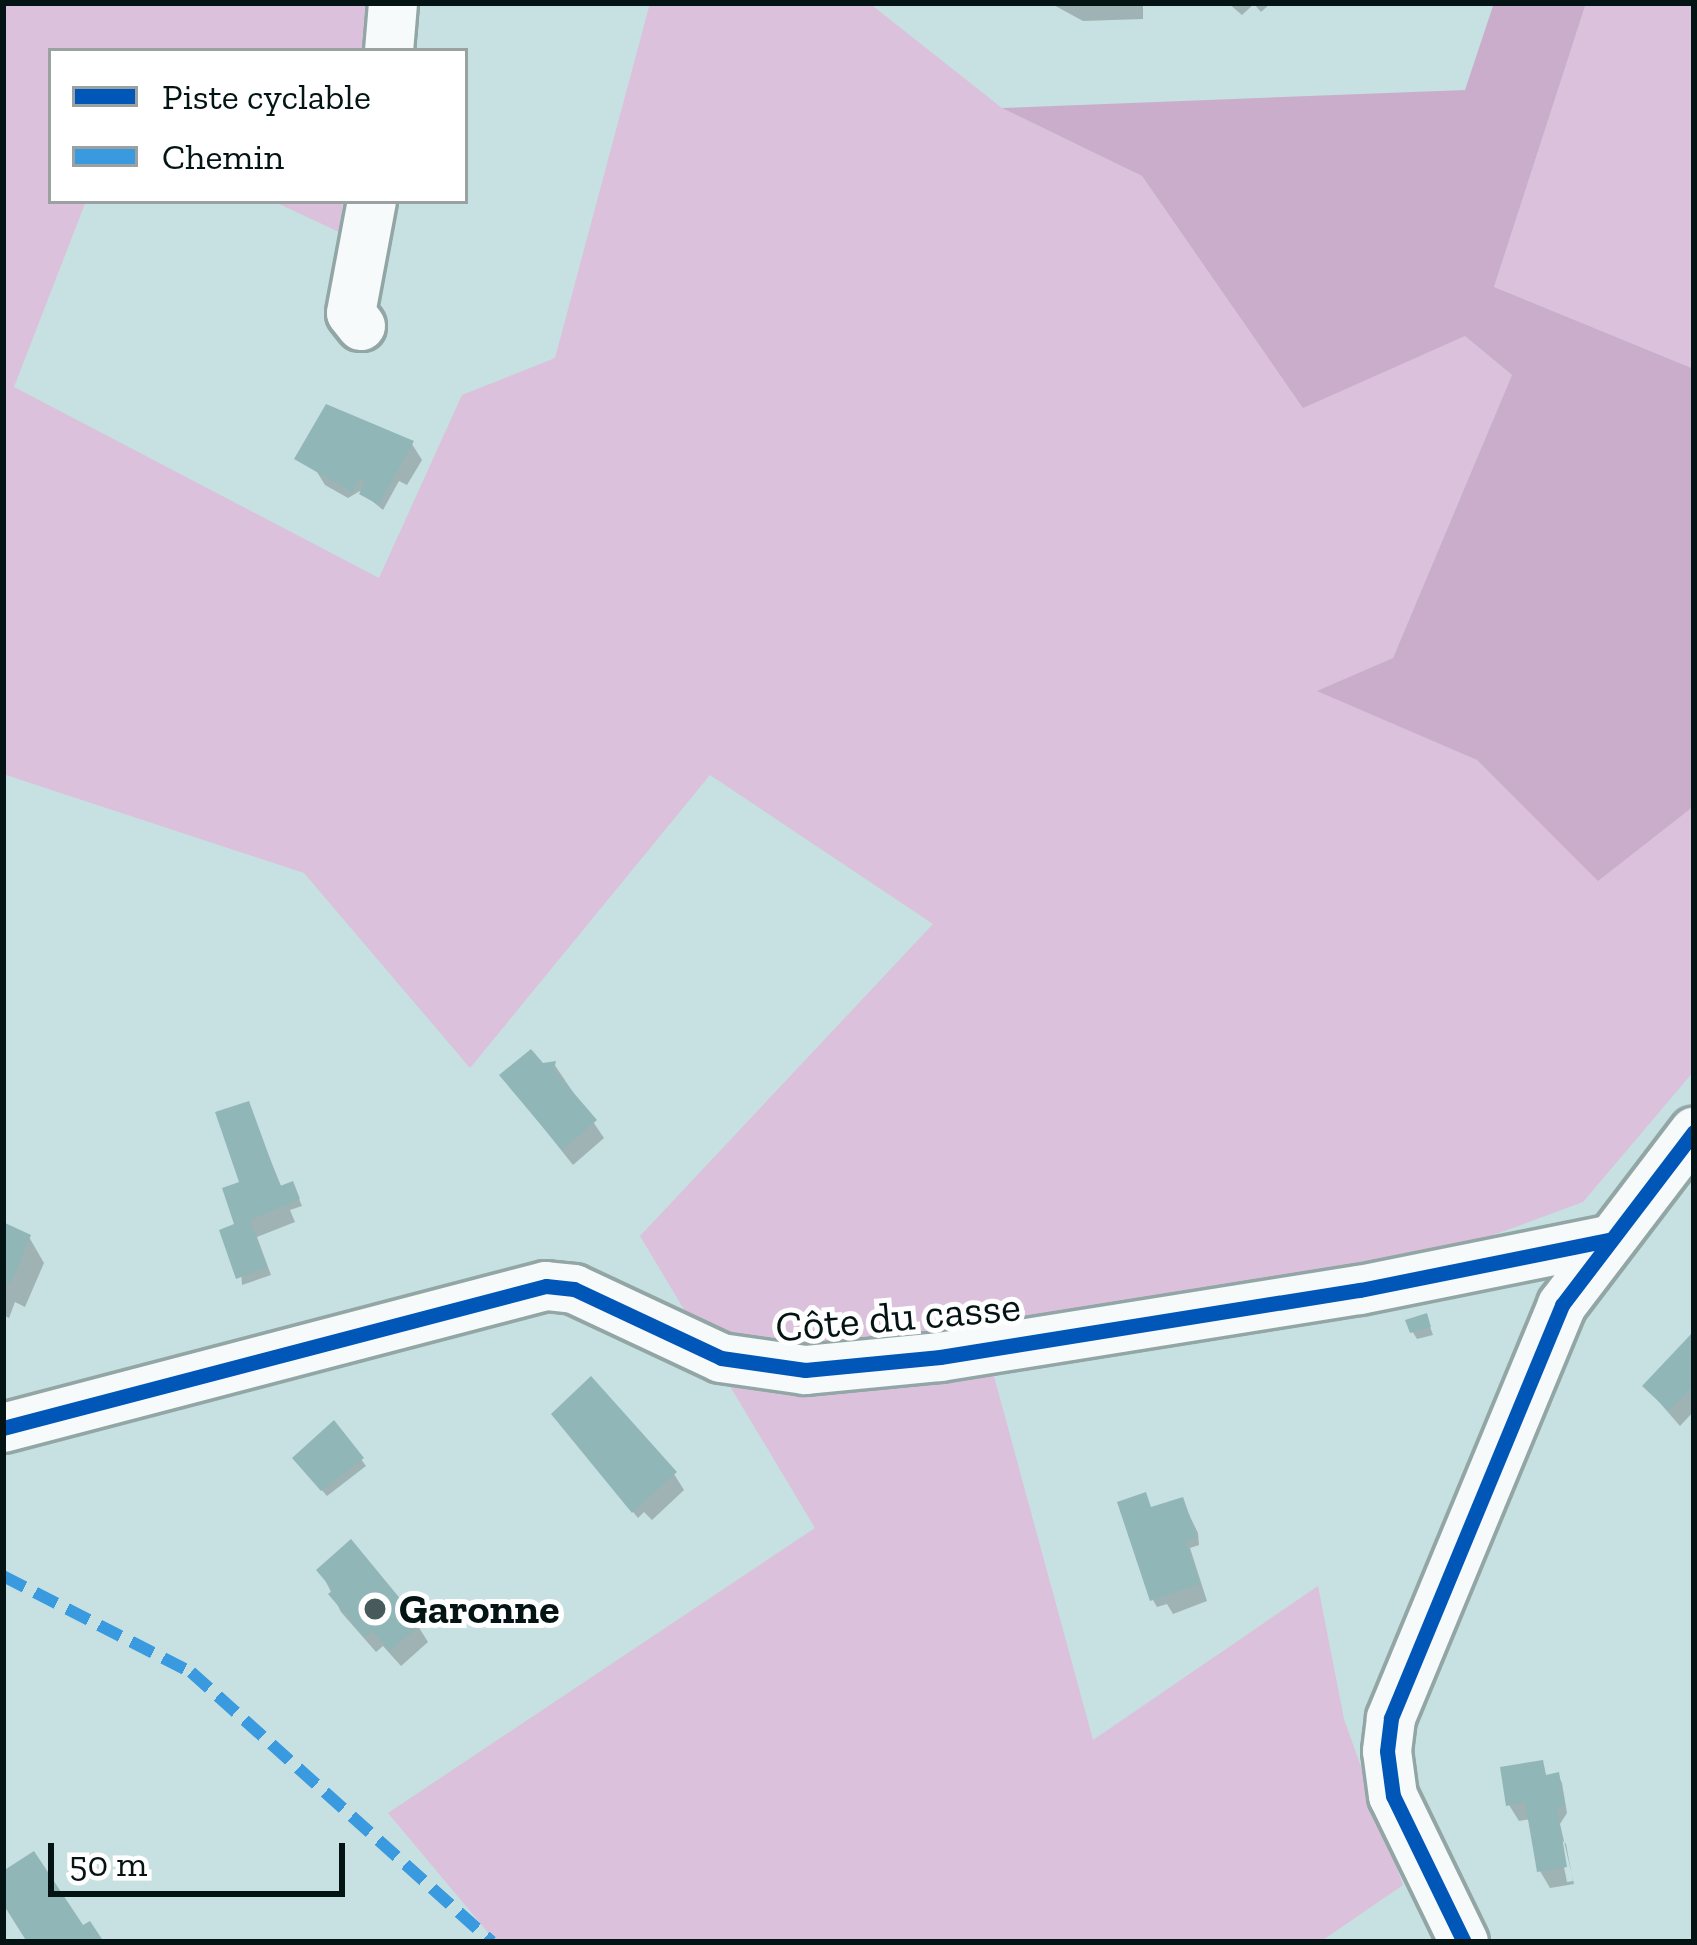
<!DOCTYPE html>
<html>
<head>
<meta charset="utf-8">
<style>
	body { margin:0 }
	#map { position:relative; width:1697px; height:1945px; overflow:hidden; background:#c7e0e1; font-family:"Zilla Slab",serif }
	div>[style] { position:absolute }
	.green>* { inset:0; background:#dbc1dc }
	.forest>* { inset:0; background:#c9adca }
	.shadow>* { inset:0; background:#0003 }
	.building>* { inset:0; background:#91b6b7 }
	.roads { filter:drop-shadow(3px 0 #92a6a6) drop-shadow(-3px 0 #92a6a6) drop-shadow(0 3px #92a6a6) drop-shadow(0 -3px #92a6a6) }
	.minor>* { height:48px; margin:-24px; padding:0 24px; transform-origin:24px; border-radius:24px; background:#f7fafa }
	.quiet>* { height:12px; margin-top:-6px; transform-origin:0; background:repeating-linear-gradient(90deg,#399adf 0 24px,transparent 0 36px) }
	.cycleway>* { height:15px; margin:-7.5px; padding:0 7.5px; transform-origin:7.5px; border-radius:7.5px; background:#0057b8 }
	.dots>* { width:33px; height:33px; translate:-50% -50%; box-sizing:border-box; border:6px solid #fff; border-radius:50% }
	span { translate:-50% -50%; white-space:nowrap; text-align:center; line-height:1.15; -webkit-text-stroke:10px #fff; paint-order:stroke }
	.street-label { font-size:42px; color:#041415 }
	.poi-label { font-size:42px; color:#041415; font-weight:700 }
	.left { translate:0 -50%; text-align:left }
	.frame { position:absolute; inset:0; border:6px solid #041415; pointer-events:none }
	.legend { position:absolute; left:48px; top:48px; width:420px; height:156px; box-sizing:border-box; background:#fff; border:3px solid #9ba1a1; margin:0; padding:15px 21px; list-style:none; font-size:36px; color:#041415 }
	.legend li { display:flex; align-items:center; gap:24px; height:60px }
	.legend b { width:60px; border:3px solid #9ba1a1 }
	.scale { position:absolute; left:48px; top:1843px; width:297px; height:54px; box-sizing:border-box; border:6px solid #041415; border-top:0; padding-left:15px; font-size:36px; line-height:42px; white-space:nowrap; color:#041415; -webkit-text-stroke:9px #fff; paint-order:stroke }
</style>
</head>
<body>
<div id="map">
	<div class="green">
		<i style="clip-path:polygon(3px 3px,369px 3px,363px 51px,51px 51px,51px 201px,86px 201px,14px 387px,379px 578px,462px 395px,555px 358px,650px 3px,869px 3px,1002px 108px,1142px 176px,1303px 407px,1465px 336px,1512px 375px,1393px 658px,1319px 691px,1477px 760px,1598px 880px,1694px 806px,1694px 1071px,1583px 1202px,1428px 1259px,983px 1336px,1093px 1740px,1318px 1586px,1344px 1719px,1403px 1885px,1320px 1942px,496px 1942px,388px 1813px,815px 1528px,640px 1236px,933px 924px,710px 775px,470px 1068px,304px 873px,3px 774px)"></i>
		<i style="clip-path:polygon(1586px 3px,1694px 3px,1694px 369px,1494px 287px)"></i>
		<i style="clip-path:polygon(273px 201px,343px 201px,339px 232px)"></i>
	</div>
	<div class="forest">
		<i style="clip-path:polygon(1494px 3px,1586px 3px,1494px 287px,1694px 369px,1694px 806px,1598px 881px,1477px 760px,1317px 691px,1393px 658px,1512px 375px,1465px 336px,1303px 408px,1142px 176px,1002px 108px,1465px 90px)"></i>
	</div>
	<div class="shadow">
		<i style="clip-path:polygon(1050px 3px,1143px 3px,1143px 19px,1083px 21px)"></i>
		<i style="clip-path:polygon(1228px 3px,1271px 3px,1261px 12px,1254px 4px,1242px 15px)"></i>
		<i style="clip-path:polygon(412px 444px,422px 460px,407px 485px,399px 481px,383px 510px,360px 491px,348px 498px,325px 485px,317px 472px,297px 459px)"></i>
		<i style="clip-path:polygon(554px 1064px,604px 1138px,573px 1165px,502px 1076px)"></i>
		<i style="clip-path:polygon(247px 1104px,282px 1188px,296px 1192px,302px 1206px,290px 1210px,295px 1222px,257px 1237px,271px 1275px,242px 1285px,238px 1225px)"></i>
		<i style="clip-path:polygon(3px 1225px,29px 1237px,44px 1263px,25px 1307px,15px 1302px,9px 1318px,3px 1315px)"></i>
		<i style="clip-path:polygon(1429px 1324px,1433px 1335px,1417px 1339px,1412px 1331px)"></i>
		<i style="clip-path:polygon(1694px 1336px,1694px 1411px,1680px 1426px,1646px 1387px)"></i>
		<i style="clip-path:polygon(554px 1415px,674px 1474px,684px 1490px,652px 1520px,644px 1512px,638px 1518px)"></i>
		<i style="clip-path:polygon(361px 1459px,366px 1466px,327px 1496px,300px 1465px)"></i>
		<i style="clip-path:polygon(1182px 1500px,1198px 1533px,1199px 1545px,1190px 1548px,1207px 1601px,1173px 1614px,1167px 1604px,1157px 1607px,1153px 1600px,1151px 1510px)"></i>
		<i style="clip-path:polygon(320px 1570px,418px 1626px,428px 1642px,401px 1666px,383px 1646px,376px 1652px,341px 1612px)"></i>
		<i style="clip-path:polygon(evenodd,1541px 1763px,1547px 1777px,1558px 1775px,1562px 1783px,1567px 1813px,1560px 1824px,1574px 1884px,1550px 1888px,1540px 1871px,1531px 1819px,1519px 1821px,1509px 1805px,1541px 1763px,1558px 1837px,1566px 1844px,1573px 1881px,1567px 1882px,1558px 1837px)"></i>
	</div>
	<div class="building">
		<i style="clip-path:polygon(326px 404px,414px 441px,379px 505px,359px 494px,365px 482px,360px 479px,352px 492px,294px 459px)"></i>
		<i style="clip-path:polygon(531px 1049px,543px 1063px,556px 1061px,554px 1070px,597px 1120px,562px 1150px,499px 1075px)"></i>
		<i style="clip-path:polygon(249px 1101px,280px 1186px,293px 1181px,300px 1199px,250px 1220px,267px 1267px,236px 1279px,219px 1230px,234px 1224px,222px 1188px,239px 1182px,215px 1112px)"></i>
		<i style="clip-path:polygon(3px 1222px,31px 1235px,11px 1283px,3px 1280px)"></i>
		<i style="clip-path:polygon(1427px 1313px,1431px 1327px,1410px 1333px,1405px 1320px)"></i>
		<i style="clip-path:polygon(1694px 1331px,1694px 1385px,1669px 1411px,1642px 1386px)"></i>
		<i style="clip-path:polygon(591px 1376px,677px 1472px,632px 1513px,551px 1414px)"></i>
		<i style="clip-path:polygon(334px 1420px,364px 1458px,321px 1491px,292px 1458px)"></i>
		<i style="clip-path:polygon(1146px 1492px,1151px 1507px,1183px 1497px,1197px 1537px,1186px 1541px,1200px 1584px,1150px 1601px,1117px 1502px)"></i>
		<i style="clip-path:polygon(351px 1539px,421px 1624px,390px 1651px,372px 1631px,365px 1637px,328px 1594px,333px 1590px,316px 1570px)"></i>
		<i style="clip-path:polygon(1543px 1760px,1546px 1775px,1559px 1772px,1565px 1806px,1557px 1807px,1567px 1867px,1537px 1872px,1525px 1802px,1506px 1806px,1500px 1767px)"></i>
		<i style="clip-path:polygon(34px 1851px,83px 1925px,90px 1921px,104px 1942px,27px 1942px,3px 1904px,3px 1871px)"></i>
	</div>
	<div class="roads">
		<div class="minor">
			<i style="left:389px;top:51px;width:48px;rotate:-85.2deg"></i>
			<i style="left:361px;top:326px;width:16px;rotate:-128deg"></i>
			<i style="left:351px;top:313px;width:114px;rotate:-79.4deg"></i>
			<i style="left:3px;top:1428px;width:561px;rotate:-14.66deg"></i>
			<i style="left:546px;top:1286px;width:28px;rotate:6deg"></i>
			<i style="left:574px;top:1289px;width:162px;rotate:25.1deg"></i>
			<i style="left:721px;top:1358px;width:85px;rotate:8.1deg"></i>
			<i style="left:805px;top:1370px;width:136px;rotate:-5.5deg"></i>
			<i style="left:940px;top:1357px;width:425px;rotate:-9.1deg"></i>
			<i style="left:1360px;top:1290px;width:254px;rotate:-11.4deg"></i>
			<i style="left:1464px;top:1942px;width:162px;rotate:-115.9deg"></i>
			<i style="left:1393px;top:1796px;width:45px;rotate:-97.6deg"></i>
			<i style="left:1387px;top:1751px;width:33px;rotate:-83deg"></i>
			<i style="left:1391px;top:1718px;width:447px;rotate:-67.5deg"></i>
			<i style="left:1562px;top:1305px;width:218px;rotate:-52.7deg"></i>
		</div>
	</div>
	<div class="quiet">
		<i style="left:3px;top:1576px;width:211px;rotate:27.1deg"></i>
		<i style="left:191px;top:1672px;width:404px;rotate:41.9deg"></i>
	</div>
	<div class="cycleway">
		<i style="left:3px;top:1428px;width:561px;rotate:-14.66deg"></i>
		<i style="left:546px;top:1286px;width:28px;rotate:6deg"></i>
		<i style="left:574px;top:1289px;width:162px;rotate:25.1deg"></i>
		<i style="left:721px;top:1358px;width:85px;rotate:8.1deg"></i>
		<i style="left:805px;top:1370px;width:136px;rotate:-5.5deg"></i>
		<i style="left:940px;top:1357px;width:425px;rotate:-9.1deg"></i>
		<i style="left:1360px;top:1290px;width:254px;rotate:-11.4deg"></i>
		<i style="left:1464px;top:1942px;width:162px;rotate:-115.9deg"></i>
		<i style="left:1393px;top:1796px;width:45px;rotate:-97.6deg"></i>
		<i style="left:1387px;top:1751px;width:33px;rotate:-83deg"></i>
		<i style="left:1391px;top:1718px;width:447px;rotate:-67.5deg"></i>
		<i style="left:1562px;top:1305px;width:218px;rotate:-52.7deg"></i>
	</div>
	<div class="dots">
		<i style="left:375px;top:1609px;background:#485b5c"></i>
	</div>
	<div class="street-label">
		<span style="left:898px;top:1317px;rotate:-5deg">Côte du casse</span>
	</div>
	<div class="poi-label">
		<span class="left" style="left:399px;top:1609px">Garonne</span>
	</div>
	<div class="frame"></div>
	<ul class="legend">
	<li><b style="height:15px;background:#0057b8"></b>Piste cyclable</li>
	<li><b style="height:15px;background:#399adf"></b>Chemin</li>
	</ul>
	<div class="scale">50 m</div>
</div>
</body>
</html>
